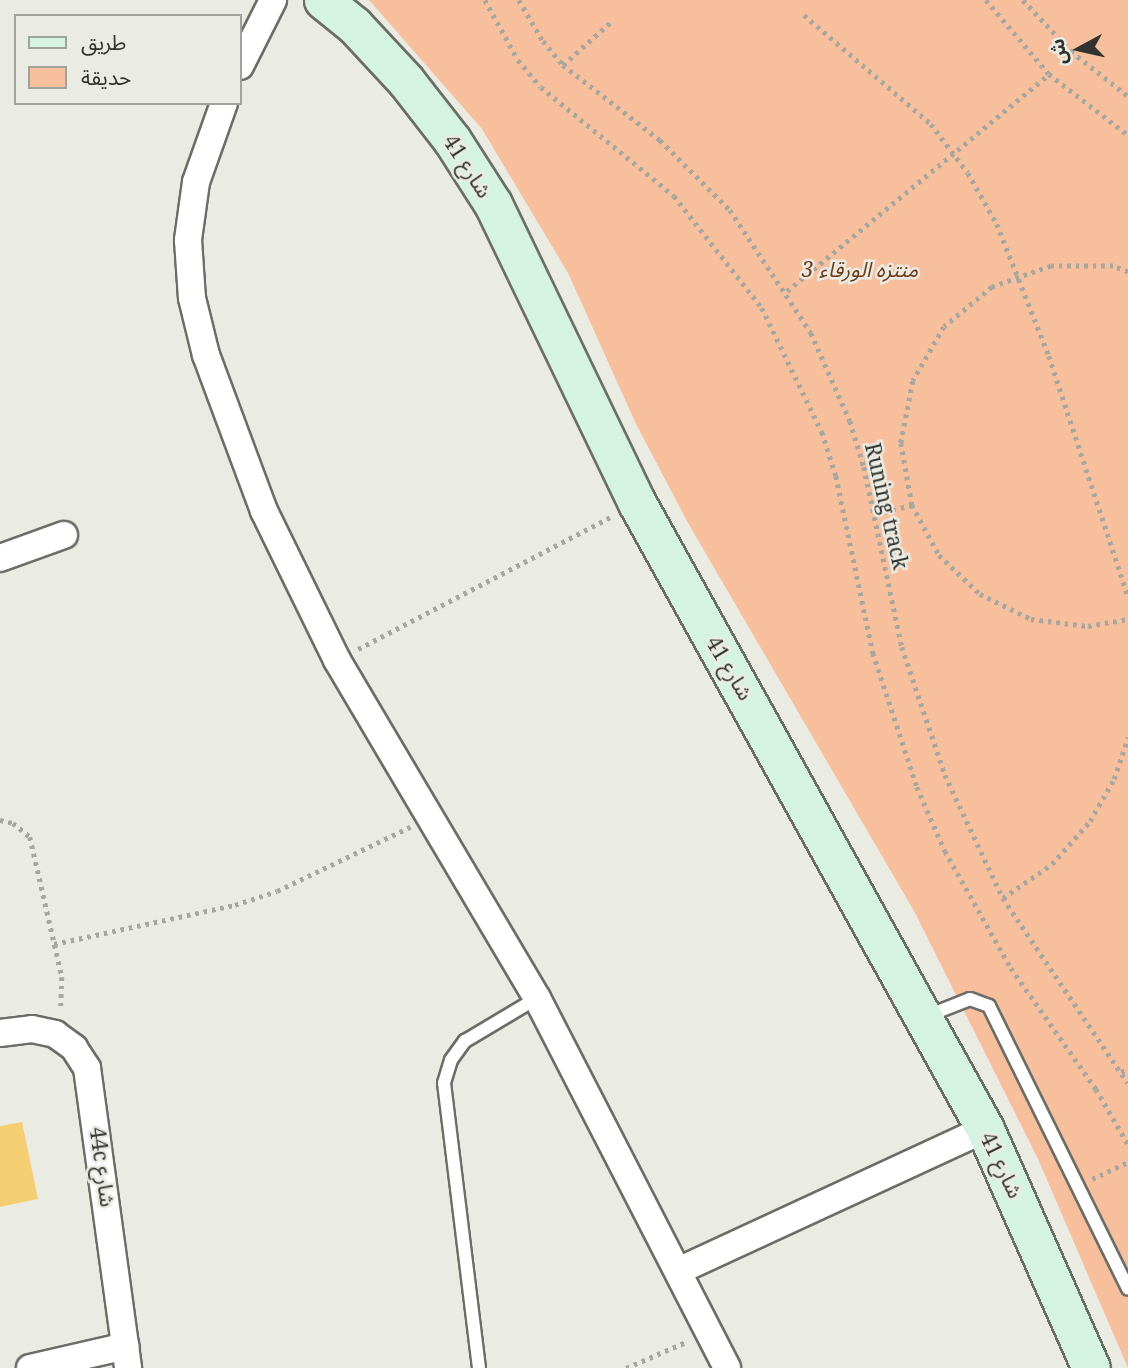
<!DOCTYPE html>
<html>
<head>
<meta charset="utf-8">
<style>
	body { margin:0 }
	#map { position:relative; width:1128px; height:1368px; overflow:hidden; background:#eaece4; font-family:"Noto Serif","Noto Sans Arabic",serif }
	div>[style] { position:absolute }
	.green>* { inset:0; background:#f8bf9c }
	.building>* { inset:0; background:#f5ce71 }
	.path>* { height:4.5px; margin-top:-2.25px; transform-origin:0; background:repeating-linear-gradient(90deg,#a6a7a1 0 3.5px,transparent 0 8.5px) }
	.roads { filter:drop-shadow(2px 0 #6b6d66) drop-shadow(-2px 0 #6b6d66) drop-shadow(0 2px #6b6d66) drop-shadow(0 -2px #6b6d66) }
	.lane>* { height:12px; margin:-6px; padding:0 6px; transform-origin:6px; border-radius:6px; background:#fff }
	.street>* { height:26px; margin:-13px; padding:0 13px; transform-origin:13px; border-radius:13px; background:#fff }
	.secondary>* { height:37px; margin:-18.5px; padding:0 18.5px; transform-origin:18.5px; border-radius:18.5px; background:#d4f3e1 }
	span { translate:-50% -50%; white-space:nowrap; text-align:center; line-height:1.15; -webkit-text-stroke:5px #eaece4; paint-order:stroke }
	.street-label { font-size:21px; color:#323330 }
	.park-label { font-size:21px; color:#703b14; font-style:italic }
	.legend { position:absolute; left:14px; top:14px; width:228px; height:91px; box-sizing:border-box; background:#eaece4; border:2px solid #a0a29c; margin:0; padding:9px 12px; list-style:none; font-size:21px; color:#323330 }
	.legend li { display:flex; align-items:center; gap:14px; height:35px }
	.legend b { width:35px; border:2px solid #a0a29c }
	.north { position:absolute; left:1044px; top:14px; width:70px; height:70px; -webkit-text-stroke:5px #eaece4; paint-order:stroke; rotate:262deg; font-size:19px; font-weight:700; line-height:28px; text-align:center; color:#323330 }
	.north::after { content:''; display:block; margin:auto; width:24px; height:32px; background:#323330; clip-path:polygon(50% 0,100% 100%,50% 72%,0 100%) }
</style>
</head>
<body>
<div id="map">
	<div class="green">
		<i style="clip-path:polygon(369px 0,1128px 0,1128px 1368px,1038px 1159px,914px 911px,688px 523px,636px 424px,568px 273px,482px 129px)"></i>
	</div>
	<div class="building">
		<i style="clip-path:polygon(22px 1122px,38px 1199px,0 1207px,0 1126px)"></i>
	</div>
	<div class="path">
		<i style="left:485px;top:0;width:68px;rotate:61.2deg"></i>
		<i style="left:518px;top:60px;width:35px;rotate:50deg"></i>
		<i style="left:541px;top:87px;width:172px;rotate:39.3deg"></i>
		<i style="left:674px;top:196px;width:142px;rotate:51.8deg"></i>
		<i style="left:762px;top:308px;width:138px;rotate:64.2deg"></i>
		<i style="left:822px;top:432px;width:46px;rotate:72.3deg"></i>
		<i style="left:836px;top:476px;width:181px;rotate:78.2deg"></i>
		<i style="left:873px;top:653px;width:141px;rotate:71.8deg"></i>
		<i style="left:917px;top:787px;width:70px;rotate:66.4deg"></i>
		<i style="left:945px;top:851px;width:134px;rotate:60.6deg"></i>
		<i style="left:1011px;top:968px;width:148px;rotate:54.9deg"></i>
		<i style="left:1096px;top:1089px;width:64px;rotate:59.8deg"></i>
		<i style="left:519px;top:0;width:48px;rotate:59.7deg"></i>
		<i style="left:543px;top:41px;width:31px;rotate:50deg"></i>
		<i style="left:563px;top:65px;width:123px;rotate:37.7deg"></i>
		<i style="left:660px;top:140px;width:99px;rotate:45deg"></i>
		<i style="left:730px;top:210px;width:147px;rotate:56.6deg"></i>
		<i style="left:811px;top:333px;width:96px;rotate:66.1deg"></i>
		<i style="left:850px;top:421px;width:48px;rotate:73.1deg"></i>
		<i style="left:864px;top:467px;width:184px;rotate:78.1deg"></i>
		<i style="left:902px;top:647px;width:135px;rotate:71.4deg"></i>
		<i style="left:945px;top:775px;width:136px;rotate:64.8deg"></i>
		<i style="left:1003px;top:898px;width:223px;rotate:56deg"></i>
		<i style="left:986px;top:0;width:97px;rotate:49.6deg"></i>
		<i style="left:1049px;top:74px;width:100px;rotate:37.7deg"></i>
		<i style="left:1023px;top:0;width:70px;rotate:46.7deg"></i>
		<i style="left:1071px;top:51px;width:73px;rotate:38.3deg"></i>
		<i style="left:804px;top:15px;width:167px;rotate:40.6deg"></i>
		<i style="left:931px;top:124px;width:61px;rotate:52.9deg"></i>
		<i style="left:968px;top:173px;width:59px;rotate:60.4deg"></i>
		<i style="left:997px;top:224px;width:142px;rotate:68.5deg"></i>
		<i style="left:1049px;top:356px;width:253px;rotate:71.8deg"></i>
		<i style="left:563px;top:65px;width:67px;rotate:-42deg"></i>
		<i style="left:1128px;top:272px;width:16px;rotate:-158deg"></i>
		<i style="left:1113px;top:266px;width:62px;rotate:180deg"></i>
		<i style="left:1051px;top:266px;width:63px;rotate:160.4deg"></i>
		<i style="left:992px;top:287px;width:62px;rotate:140.2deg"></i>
		<i style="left:944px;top:327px;width:62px;rotate:119.9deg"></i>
		<i style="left:913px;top:381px;width:63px;rotate:101deg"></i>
		<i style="left:901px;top:443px;width:63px;rotate:79.9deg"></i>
		<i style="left:912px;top:505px;width:57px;rotate:61.6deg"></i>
		<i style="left:939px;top:555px;width:57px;rotate:43.6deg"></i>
		<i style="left:980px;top:594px;width:57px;rotate:26.1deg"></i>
		<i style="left:1031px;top:619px;width:57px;rotate:7deg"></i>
		<i style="left:1088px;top:626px;width:41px;rotate:-9.9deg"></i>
		<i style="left:787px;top:291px;width:340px;rotate:-39.6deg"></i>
		<i style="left:876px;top:514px;width:37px;rotate:-14deg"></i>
		<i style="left:358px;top:649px;width:285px;rotate:-27.6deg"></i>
		<i style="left:0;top:820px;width:13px;rotate:13deg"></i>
		<i style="left:13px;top:823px;width:22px;rotate:39deg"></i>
		<i style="left:30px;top:837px;width:144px;rotate:77.1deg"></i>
		<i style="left:62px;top:977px;width:33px;rotate:92deg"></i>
		<i style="left:1003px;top:898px;width:60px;rotate:-34.8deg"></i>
		<i style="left:1052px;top:864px;width:57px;rotate:-48.5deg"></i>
		<i style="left:1090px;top:821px;width:48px;rotate:-60.3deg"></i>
		<i style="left:1114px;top:779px;width:44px;rotate:-71.6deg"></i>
		<i style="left:54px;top:944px;width:185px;rotate:-12.2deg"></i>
		<i style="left:235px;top:905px;width:44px;rotate:-18.4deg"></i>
		<i style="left:277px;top:891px;width:148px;rotate:-25.7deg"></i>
		<i style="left:1121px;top:1072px;width:8px;rotate:-23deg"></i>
		<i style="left:1092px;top:1179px;width:40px;rotate:-25deg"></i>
		<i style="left:626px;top:1368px;width:65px;rotate:-23.4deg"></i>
	</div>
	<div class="roads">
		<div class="lane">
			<i style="left:927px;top:1016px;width:46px;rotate:-21.6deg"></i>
			<i style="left:970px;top:999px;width:20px;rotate:20deg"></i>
			<i style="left:989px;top:1006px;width:315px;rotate:63.8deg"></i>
			<i style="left:479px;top:1368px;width:287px;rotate:-97deg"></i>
			<i style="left:444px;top:1083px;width:24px;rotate:-73deg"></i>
			<i style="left:451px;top:1060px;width:24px;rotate:-54deg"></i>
			<i style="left:465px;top:1041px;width:84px;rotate:-30.8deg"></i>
		</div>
		<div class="street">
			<i style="left:240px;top:66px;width:74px;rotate:-63.4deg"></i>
			<i style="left:224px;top:103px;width:84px;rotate:109.5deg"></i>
			<i style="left:196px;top:182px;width:59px;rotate:97.9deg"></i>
			<i style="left:188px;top:240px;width:58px;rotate:86.1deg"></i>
			<i style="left:192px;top:298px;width:59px;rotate:76.2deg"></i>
			<i style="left:206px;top:355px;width:166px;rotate:69.6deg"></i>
			<i style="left:264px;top:511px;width:166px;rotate:63.9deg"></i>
			<i style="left:337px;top:660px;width:393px;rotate:59.4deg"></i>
			<i style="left:537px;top:998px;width:416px;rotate:62.8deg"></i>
			<i style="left:0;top:558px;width:68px;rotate:-19.8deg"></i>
			<i style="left:0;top:1033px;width:32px;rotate:-7deg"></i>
			<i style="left:32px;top:1029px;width:24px;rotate:12deg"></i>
			<i style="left:55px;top:1034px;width:24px;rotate:36deg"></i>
			<i style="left:74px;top:1048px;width:24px;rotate:57deg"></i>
			<i style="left:87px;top:1068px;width:303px;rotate:82.2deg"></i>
			<i style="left:680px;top:1270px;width:336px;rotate:-24.8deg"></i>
			<i style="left:30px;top:1368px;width:98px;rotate:-12.9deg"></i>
		</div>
		<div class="secondary">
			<i style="left:323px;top:0;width:40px;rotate:39deg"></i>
			<i style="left:354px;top:25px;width:76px;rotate:47.1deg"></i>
			<i style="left:406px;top:81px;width:75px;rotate:52.1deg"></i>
			<i style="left:452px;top:140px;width:76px;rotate:57.4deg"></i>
			<i style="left:493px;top:204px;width:332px;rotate:64.3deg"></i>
			<i style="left:637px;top:503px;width:716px;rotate:60.93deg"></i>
			<i style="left:985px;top:1129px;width:261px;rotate:66.1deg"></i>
		</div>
	</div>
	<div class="street-label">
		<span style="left:468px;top:166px;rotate:57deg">شارع 41</span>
		<span style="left:887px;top:506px;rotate:77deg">Runing track</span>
		<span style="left:730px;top:668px;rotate:59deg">شارع 41</span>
		<span style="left:1002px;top:1165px;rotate:64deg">شارع 41</span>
		<span style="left:103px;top:1167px;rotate:82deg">44c شارع</span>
	</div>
	<div class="park-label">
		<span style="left:860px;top:269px">منتزه الورقاء 3</span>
	</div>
	<ul class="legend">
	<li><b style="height:9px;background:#d4f3e1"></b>طريق</li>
	<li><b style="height:19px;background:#f8bf9c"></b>حديقة</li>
	</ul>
	<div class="north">ش</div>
</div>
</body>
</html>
